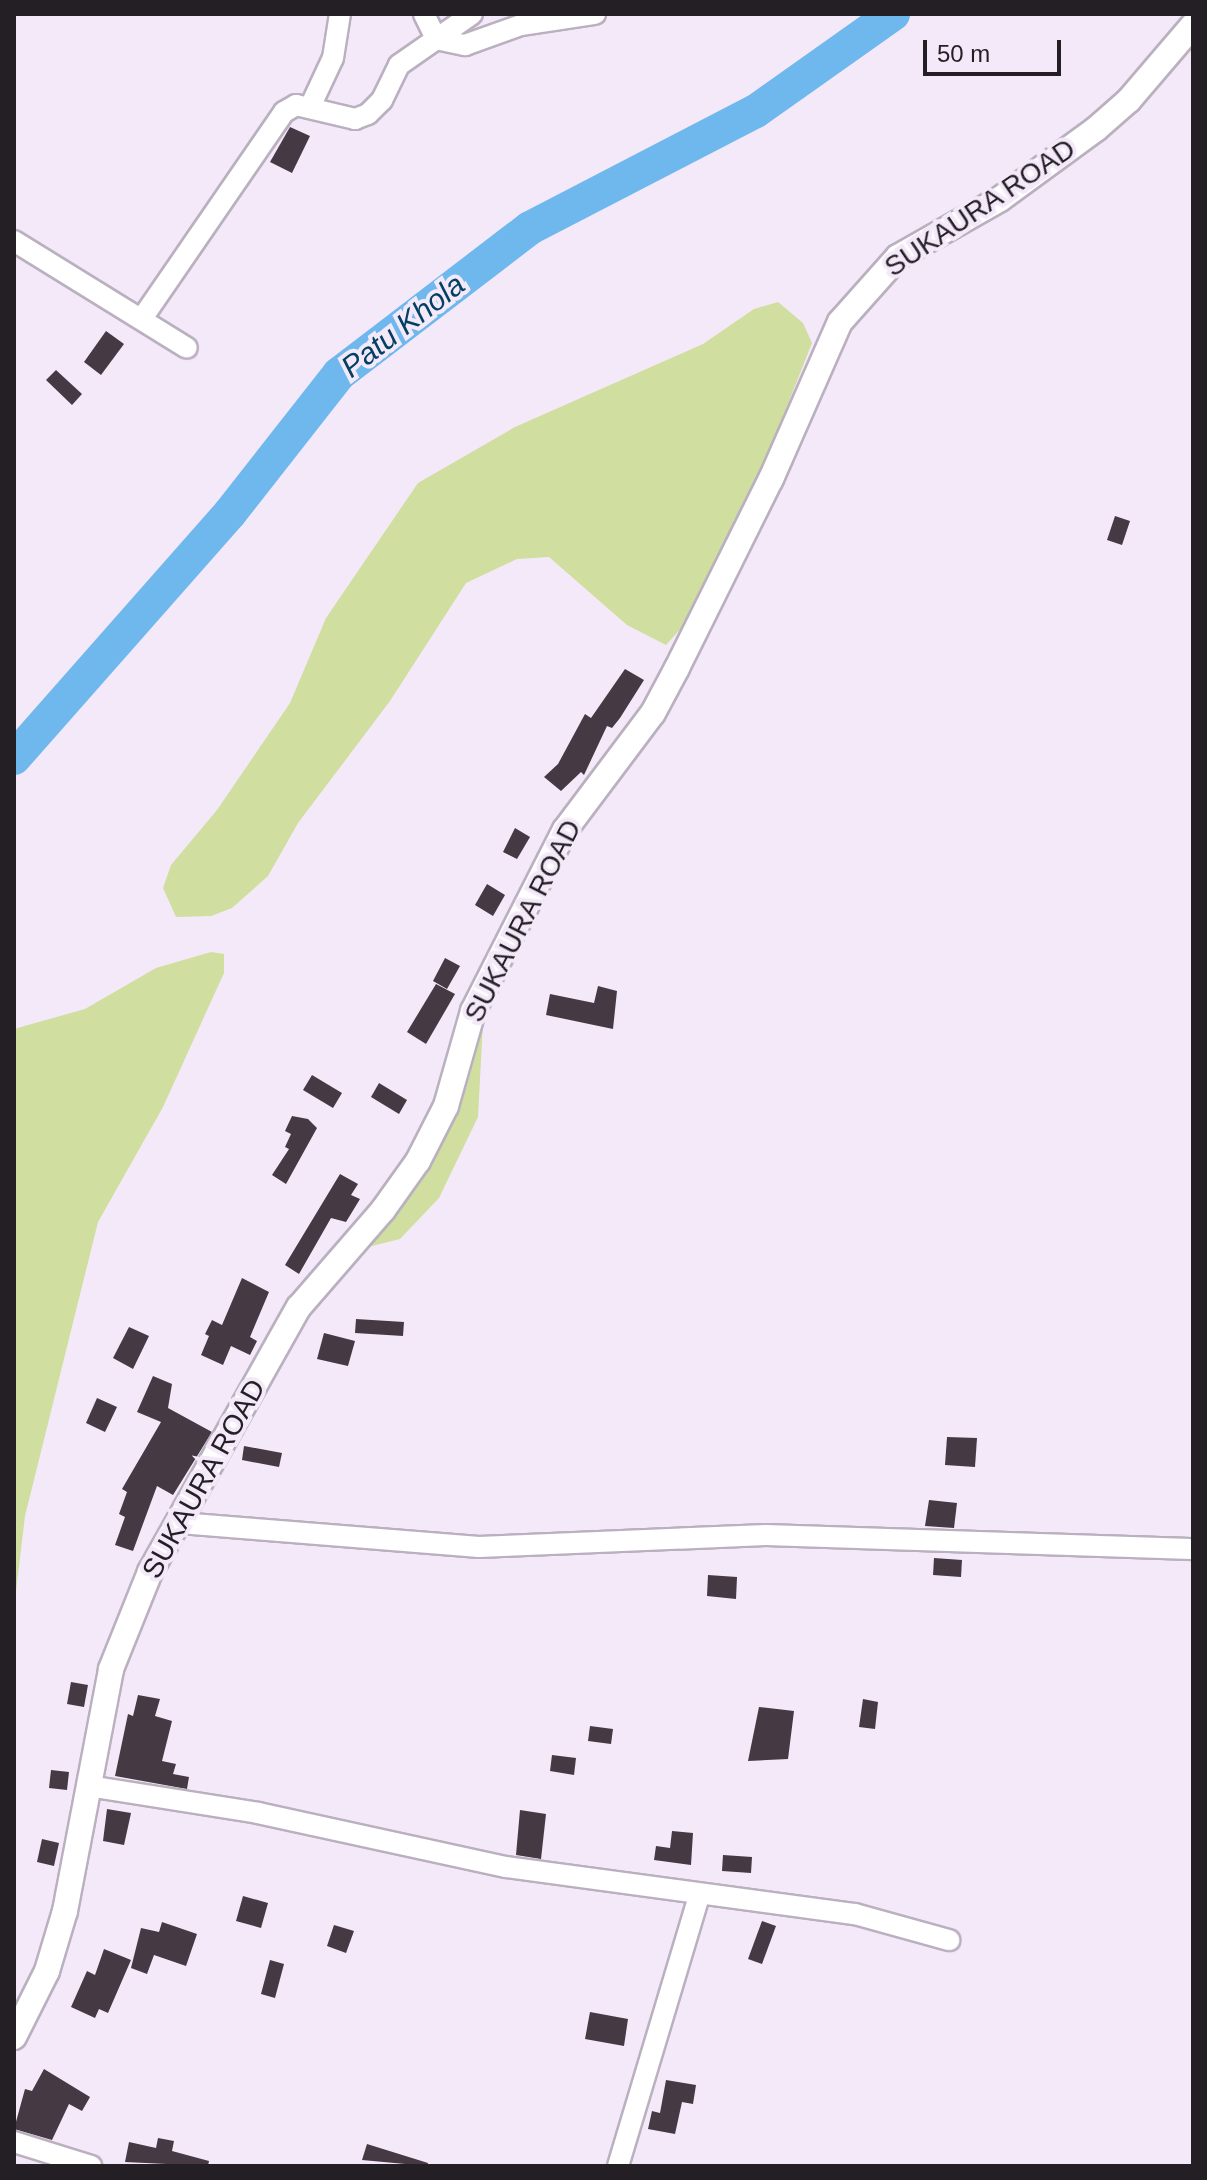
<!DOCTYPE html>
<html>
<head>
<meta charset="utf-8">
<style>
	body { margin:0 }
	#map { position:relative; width:1207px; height:2180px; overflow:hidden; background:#f4e9f9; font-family:Helvetica,sans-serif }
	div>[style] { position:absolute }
	.green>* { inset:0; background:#d0de9f }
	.river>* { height:34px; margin:-17px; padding:0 17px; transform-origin:17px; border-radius:17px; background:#6fb8ee }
	.building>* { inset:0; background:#453944 }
	.roads { filter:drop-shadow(2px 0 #bab0bf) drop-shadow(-2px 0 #bab0bf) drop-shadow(0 2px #bab0bf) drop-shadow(0 -2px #bab0bf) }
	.minor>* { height:20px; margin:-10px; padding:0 10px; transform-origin:10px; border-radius:10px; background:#fff }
	.tertiary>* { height:24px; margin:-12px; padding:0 12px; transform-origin:12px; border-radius:12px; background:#fff }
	span { translate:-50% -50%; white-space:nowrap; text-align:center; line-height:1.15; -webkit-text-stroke:8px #f4e9f9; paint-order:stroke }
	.street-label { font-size:28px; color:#231f24 }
	.water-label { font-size:30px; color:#044063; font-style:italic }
	.frame { position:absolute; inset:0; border:16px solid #231f24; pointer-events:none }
	.scale { position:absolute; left:923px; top:40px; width:138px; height:36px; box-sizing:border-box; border:4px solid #231f24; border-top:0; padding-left:10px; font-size:24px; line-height:28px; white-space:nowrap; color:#231f24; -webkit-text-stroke:6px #f4e9f9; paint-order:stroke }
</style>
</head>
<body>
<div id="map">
	<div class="green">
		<i style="clip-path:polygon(778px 302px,803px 323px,812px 343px,759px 477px,691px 617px,666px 645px,627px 625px,549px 557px,517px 559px,466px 583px,390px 701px,298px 823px,268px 876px,232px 908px,211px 916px,176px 917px,163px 888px,171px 865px,217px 810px,290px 703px,326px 618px,418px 483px,515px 427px,703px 344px,754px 309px)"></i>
		<i style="clip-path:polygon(211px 952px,224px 954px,224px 973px,163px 1107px,98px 1222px,25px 1516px,14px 1608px,14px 1029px,85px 1009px,156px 968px)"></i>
		<i style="clip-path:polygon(483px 1022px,478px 1117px,439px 1198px,400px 1239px,364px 1248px)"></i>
	</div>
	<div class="river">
		<i style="left:14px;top:758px;width:327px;rotate:-48.6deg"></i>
		<i style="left:230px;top:513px;width:177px;rotate:-51.9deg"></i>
		<i style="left:339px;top:374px;width:240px;rotate:-37.4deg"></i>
		<i style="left:530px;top:228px;width:254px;rotate:-27.4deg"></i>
		<i style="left:756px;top:111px;width:168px;rotate:-35.3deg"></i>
	</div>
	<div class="building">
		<i style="clip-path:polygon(290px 127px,310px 136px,292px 173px,270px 162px)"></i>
		<i style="clip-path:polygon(106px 331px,124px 344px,101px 375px,84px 362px)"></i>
		<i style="clip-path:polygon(56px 370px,82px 394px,72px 405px,46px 380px)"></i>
		<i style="clip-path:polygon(1115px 516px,1130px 521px,1122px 545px,1107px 540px)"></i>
		<i style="clip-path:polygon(625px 669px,644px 680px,620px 718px,612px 728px,607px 726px,584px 775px,581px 772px,561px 791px,544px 777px,558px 764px,585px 714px,591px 718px)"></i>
		<i style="clip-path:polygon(515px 828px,530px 837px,517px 859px,503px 852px)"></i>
		<i style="clip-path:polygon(487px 884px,505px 895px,493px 916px,475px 905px)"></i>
		<i style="clip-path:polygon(445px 958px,460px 966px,447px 989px,433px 981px)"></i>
		<i style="clip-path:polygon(436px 984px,455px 994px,426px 1044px,407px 1032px)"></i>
		<i style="clip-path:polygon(598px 986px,617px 991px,613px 1029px,546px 1015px,550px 994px,594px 1003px)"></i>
		<i style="clip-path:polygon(312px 1075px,342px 1093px,333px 1108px,303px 1090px)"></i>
		<i style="clip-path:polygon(379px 1083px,407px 1100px,399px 1114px,371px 1097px)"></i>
		<i style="clip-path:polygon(292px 1116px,308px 1119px,317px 1128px,286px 1184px,272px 1175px,289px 1149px,285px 1147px,291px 1134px,285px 1131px)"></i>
		<i style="clip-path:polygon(340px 1174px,358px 1184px,351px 1195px,360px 1199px,346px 1222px,331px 1218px,299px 1274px,285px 1265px)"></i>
		<i style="clip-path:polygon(242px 1278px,269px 1292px,250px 1337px,257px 1341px,250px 1355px,231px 1346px,223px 1365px,201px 1355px,209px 1336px,205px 1334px,212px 1320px,222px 1325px)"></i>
		<i style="clip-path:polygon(356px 1319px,404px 1322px,403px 1336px,355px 1333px)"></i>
		<i style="clip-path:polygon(129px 1327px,149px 1336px,133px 1369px,113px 1358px)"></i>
		<i style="clip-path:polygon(324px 1333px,355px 1341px,348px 1366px,317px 1359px)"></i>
		<i style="clip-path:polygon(153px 1376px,172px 1384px,168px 1408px,212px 1432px,173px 1495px,157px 1486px,133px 1551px,115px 1545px,125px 1517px,119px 1514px,127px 1492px,122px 1489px,161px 1422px,137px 1412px)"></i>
		<i style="clip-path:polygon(97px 1398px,117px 1407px,105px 1432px,86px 1423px)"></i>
		<i style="clip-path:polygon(947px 1437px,977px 1438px,975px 1467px,945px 1465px)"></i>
		<i style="clip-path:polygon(244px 1446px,282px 1453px,279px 1467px,242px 1460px)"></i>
		<i style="clip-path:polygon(929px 1500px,957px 1503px,954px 1528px,925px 1526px)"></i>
		<i style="clip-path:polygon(934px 1558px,962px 1560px,961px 1577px,933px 1575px)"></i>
		<i style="clip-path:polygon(708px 1575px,737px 1577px,736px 1599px,707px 1596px)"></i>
		<i style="clip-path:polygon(71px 1682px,88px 1685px,84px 1707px,67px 1704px)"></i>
		<i style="clip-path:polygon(138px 1695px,160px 1699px,155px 1716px,172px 1721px,162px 1761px,176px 1764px,173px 1774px,189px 1777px,187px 1789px,115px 1776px,128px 1714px,133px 1716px)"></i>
		<i style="clip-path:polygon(863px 1699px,878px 1702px,875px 1729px,859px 1727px)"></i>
		<i style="clip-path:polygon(759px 1707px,794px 1711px,788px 1759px,748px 1761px)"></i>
		<i style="clip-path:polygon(590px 1726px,613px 1729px,611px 1744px,588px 1741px)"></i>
		<i style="clip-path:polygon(552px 1755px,576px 1758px,574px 1775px,550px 1771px)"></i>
		<i style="clip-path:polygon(51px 1770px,69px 1772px,67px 1790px,49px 1788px)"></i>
		<i style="clip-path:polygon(107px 1809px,131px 1813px,124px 1845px,103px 1841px)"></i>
		<i style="clip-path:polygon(520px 1810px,546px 1814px,541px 1859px,516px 1855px)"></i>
		<i style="clip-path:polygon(672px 1831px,693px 1833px,691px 1865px,654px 1860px,656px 1846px,670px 1848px)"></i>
		<i style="clip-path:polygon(42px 1839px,59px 1843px,54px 1866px,37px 1862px)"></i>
		<i style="clip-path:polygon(723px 1855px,752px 1857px,751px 1873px,722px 1871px)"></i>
		<i style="clip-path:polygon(243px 1896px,268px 1903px,261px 1928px,236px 1921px)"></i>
		<i style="clip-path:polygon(762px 1921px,776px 1926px,762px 1964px,748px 1959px)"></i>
		<i style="clip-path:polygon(162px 1922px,197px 1934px,186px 1966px,154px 1955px,147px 1974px,131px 1968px,141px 1928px,159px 1932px)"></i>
		<i style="clip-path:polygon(334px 1925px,354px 1931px,346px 1953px,327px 1946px)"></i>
		<i style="clip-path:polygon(104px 1949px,131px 1960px,108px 2013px,99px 2009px,95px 2018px,71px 2007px,87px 1971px,95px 1975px)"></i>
		<i style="clip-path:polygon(270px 1960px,284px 1964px,275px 1998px,261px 1994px)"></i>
		<i style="clip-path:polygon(590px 2012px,628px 2019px,624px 2046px,585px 2039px)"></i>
		<i style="clip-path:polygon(44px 2069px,90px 2097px,82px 2111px,69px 2104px,52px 2140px,14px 2129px,25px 2089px,32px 2091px)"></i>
		<i style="clip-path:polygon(666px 2080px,696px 2085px,693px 2104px,682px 2102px,675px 2134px,648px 2129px,652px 2111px,660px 2113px)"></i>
		<i style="clip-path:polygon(158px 2138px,174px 2141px,172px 2151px,209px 2161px,208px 2166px,125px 2162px,129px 2142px,156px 2148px)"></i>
		<i style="clip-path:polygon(367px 2144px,428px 2163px,427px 2166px,362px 2160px)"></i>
	</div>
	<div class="roads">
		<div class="minor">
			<i style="left:424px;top:14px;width:28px;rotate:64deg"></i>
			<i style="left:436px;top:39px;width:30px;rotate:12deg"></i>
			<i style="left:465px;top:45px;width:59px;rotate:-19.7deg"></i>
			<i style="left:521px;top:25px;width:75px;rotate:-8.5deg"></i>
			<i style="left:310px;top:107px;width:54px;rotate:-64.9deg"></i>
			<i style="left:333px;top:58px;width:45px;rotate:-81deg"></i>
			<i style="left:14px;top:241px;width:203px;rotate:31.7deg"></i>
			<i style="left:143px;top:317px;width:249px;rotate:-55.5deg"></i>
			<i style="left:284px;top:112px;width:14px;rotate:-30deg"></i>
			<i style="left:296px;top:105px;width:61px;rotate:13.3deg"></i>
			<i style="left:355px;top:119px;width:14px;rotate:-21deg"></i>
			<i style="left:368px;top:114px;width:20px;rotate:-45deg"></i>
			<i style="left:382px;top:100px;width:39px;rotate:-64deg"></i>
			<i style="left:399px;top:65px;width:89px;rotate:-34.9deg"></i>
			<i style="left:180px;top:1523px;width:300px;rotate:4.6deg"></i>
			<i style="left:479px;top:1547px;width:287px;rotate:-2.4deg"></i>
			<i style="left:766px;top:1535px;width:427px;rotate:1.9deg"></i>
			<i style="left:88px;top:1786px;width:172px;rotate:9deg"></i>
			<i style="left:258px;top:1813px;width:254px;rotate:12.3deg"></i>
			<i style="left:506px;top:1867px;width:352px;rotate:7.7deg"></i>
			<i style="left:855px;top:1914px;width:98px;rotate:15.5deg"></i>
			<i style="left:14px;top:2142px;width:81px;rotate:17.3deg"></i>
			<i style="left:618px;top:2166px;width:282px;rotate:-73.3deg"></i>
		</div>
		<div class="tertiary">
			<i style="left:14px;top:2037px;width:74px;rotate:-63.4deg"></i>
			<i style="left:47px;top:1971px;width:63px;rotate:-73.3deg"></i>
			<i style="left:65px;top:1911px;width:246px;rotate:-79.2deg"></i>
			<i style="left:111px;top:1669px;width:105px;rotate:-68.1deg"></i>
			<i style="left:150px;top:1572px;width:304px;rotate:-60.7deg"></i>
			<i style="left:299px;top:1307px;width:128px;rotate:-49.1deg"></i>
			<i style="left:383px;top:1210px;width:60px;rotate:-54.5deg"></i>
			<i style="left:418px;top:1161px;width:62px;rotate:-63deg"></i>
			<i style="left:446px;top:1106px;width:99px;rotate:-74.1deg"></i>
			<i style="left:473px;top:1011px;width:203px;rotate:-63.1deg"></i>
			<i style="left:565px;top:830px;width:146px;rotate:-53.1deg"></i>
			<i style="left:653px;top:713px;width:51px;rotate:-61.9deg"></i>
			<i style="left:677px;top:668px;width:211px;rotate:-63.6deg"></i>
			<i style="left:771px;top:479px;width:171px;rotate:-66.3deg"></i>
			<i style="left:840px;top:322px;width:87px;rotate:-48.3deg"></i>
			<i style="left:898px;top:257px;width:117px;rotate:-29.6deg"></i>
			<i style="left:1000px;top:199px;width:119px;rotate:-36.1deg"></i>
			<i style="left:1096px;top:129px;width:44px;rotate:-41.3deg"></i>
			<i style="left:1129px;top:100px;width:99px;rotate:-49.5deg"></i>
		</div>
	</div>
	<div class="street-label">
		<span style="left:980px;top:208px;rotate:-34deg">SUKAURA ROAD</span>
		<span style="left:523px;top:921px;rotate:-63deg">SUKAURA ROAD</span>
		<span style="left:204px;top:1479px;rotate:-61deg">SUKAURA ROAD</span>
	</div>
	<div class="water-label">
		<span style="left:403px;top:326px;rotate:-38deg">Patu Khola</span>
	</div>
	<div class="frame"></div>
	<div class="scale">50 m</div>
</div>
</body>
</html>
